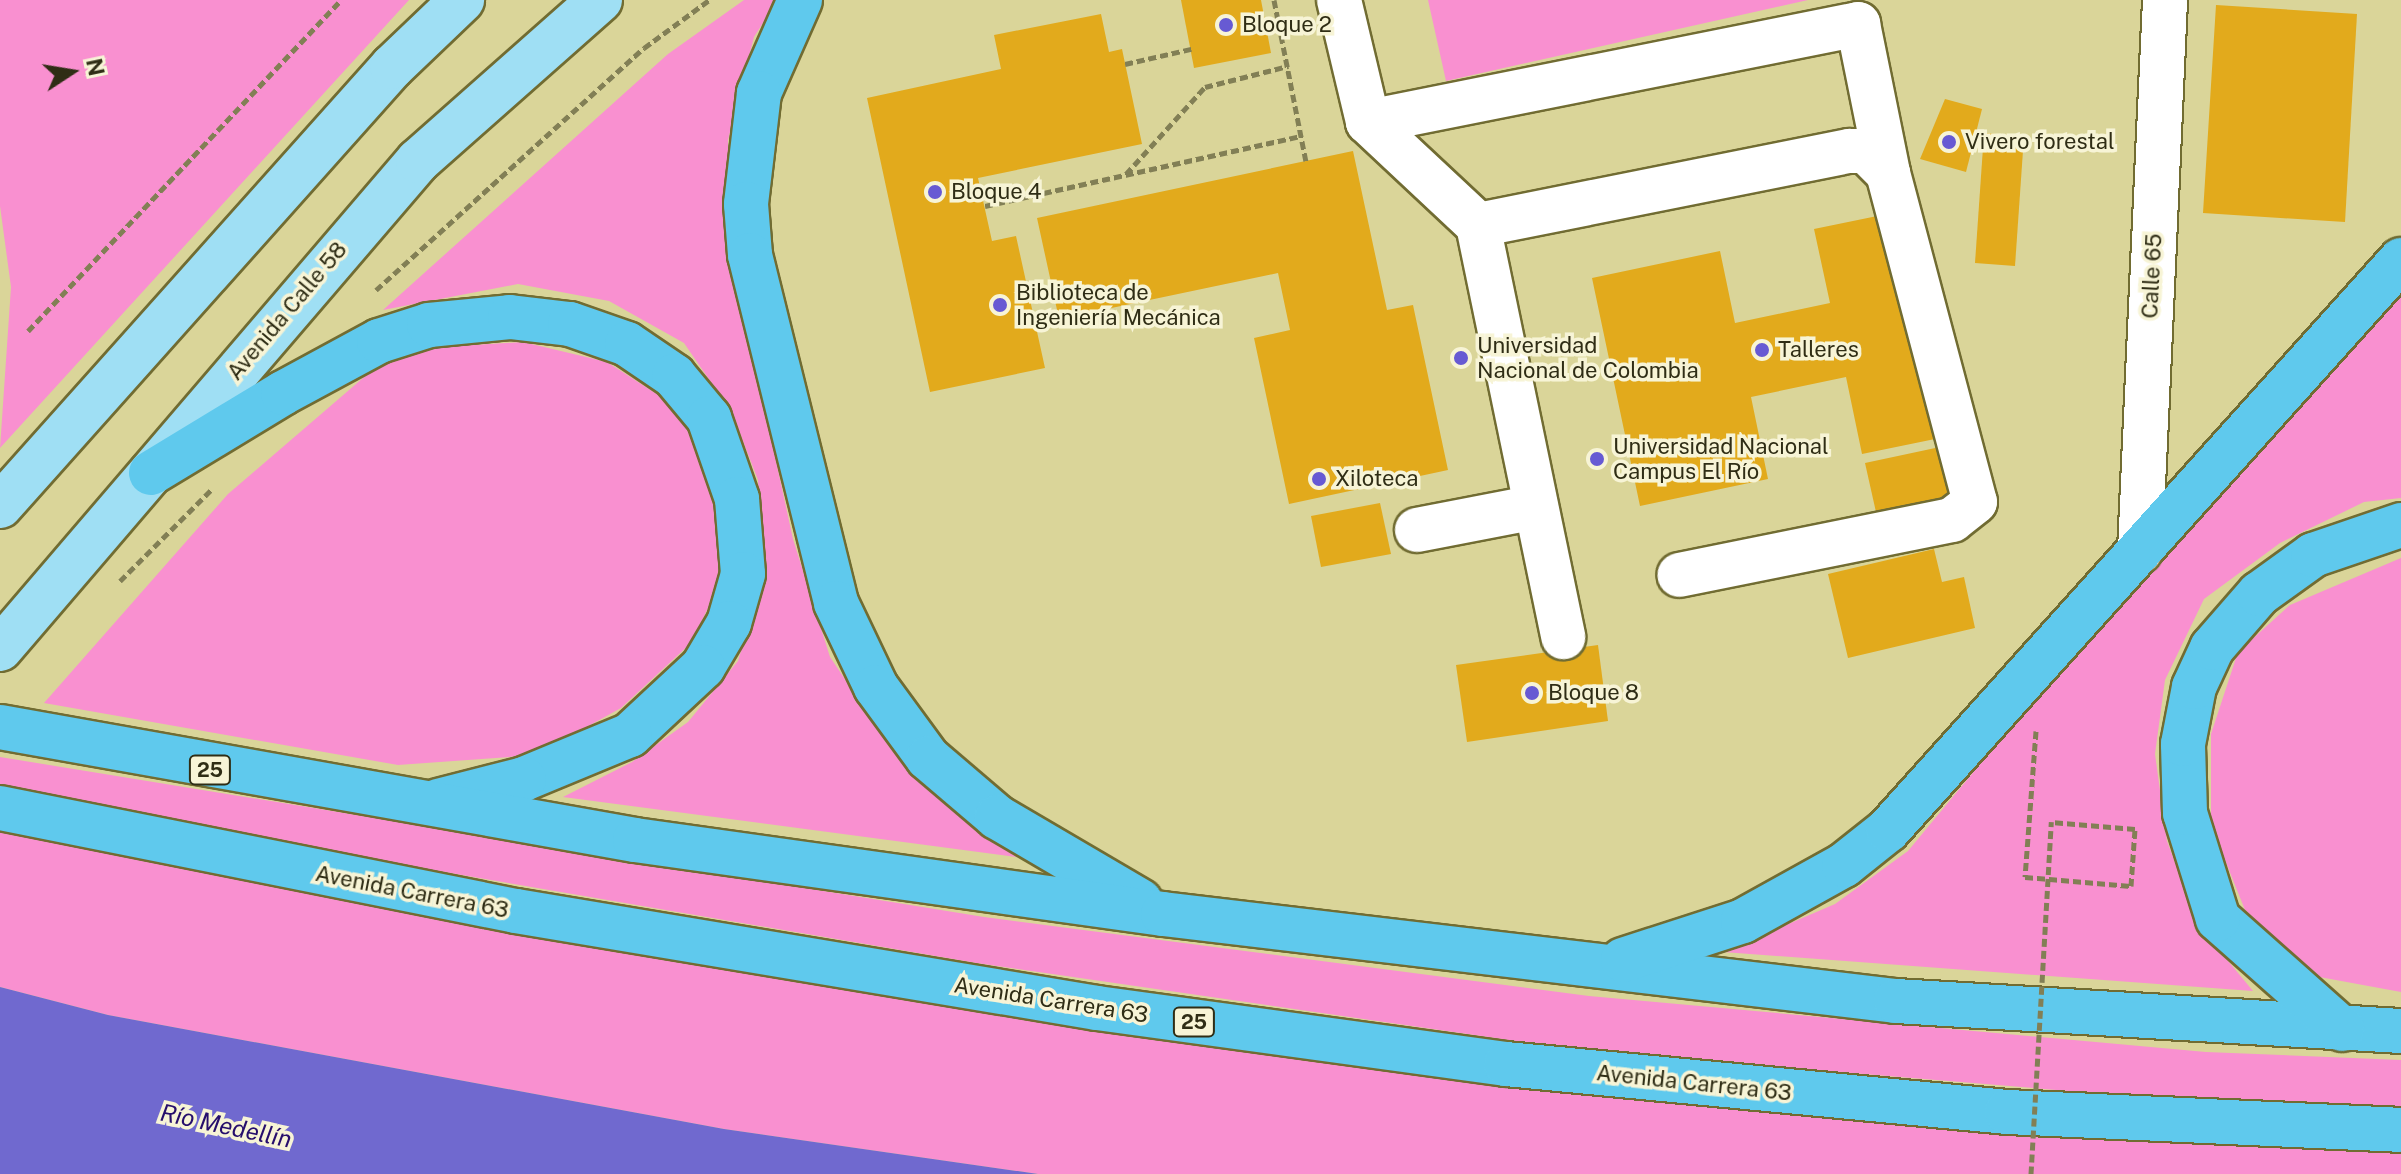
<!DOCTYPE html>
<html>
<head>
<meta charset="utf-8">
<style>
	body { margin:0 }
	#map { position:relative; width:2401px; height:1174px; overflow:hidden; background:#dad599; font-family:"Public Sans",sans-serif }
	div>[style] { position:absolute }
	.green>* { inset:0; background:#f990d0 }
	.water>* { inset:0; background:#7069cf }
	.building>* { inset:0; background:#e2aa1c }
	.path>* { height:5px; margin-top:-2.5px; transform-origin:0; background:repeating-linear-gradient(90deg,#827f55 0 8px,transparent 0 12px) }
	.roads { filter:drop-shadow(2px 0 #716c32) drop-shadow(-2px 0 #716c32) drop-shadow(0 2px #716c32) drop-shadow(0 -2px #716c32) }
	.minor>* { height:44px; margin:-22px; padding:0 22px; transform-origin:22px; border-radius:22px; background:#fff }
	.major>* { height:44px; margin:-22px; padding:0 22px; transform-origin:22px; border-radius:22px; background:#9fdff4 }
	.highway>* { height:44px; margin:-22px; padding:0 22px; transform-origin:22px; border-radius:22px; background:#5fc9ed }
	.path-bridge>* { height:5px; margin-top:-2.5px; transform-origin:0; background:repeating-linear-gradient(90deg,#827f55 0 8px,transparent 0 12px) }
	.dots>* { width:22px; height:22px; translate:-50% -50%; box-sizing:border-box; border:4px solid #f7f4d6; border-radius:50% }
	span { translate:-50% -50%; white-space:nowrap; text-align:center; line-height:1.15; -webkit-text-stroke:7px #f7f4d6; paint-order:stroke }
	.shield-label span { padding:2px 6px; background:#f7f4d6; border:2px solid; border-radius:6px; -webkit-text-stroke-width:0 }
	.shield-label { font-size:20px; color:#2f2d15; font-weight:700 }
	.poi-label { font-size:22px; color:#2f2d15 }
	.left { translate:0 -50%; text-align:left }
	.street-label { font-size:22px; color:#2f2d15 }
	.water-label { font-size:24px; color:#260e6c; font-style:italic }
	.north { position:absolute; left:32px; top:32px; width:80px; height:80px; -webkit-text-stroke:6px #f7f4d6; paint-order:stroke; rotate:78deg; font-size:22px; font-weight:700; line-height:32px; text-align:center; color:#2f2d15 }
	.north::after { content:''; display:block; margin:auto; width:28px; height:36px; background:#2f2d15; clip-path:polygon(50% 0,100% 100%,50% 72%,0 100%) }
</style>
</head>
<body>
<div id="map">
	<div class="green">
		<i style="clip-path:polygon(0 0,409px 0,0 448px,11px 287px,0 206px)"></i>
		<i style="clip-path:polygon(744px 0,778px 0,754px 37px,728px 140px,730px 249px,793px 539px,830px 657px,899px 759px,1032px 859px,563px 797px,632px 762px,688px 722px,738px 661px,761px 583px,758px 480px,732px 413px,684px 343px,609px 301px,518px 284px,383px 310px,668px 54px)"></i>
		<i style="clip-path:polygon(1428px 0,1808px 0,1446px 81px)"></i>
		<i style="clip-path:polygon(2401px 292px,2401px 498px,2364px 502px,2280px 543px,2204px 599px,2165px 680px,2155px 754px,2167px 841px,2199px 926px,2253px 991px,1723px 952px,1835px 904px,1908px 851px,2102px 617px)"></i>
		<i style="clip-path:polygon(523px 342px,607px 362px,680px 409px,713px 485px,726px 571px,691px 643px,621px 708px,536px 755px,398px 765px,44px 703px,228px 494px,377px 366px,439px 347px)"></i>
		<i style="clip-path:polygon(2401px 558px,2401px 992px,2314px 976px,2245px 910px,2211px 825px,2211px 734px,2238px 652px,2290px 605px)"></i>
		<i style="clip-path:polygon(0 757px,984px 917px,1589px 996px,2206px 1052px,2401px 1060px,2401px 1109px,2166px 1099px,1585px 1051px,976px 963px,88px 811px,0 790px)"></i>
		<i style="clip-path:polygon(0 832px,744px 968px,2401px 1148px,2401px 1174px,1038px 1174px,724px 1129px,108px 1015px,0 987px)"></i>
	</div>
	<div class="water">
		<i style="clip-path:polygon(0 987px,108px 1015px,724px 1129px,1038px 1174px,0 1174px)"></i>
	</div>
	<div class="building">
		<i style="clip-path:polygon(1181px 0,1261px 0,1271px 53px,1194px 68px)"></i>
		<i style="clip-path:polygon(2216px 5px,2357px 14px,2345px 222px,2203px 213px)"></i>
		<i style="clip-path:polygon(1101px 14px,1109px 52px,1122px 49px,1142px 144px,978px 178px,992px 241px,1016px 236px,1045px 368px,930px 392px,867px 98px,1001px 69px,994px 35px)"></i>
		<i style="clip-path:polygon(1945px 99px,1982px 109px,1966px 172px,1920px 159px)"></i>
		<i style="clip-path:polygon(1984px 133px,2024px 136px,2015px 266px,1975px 263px)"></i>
		<i style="clip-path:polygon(1353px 151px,1387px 310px,1413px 305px,1448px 470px,1289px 504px,1254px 338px,1290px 330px,1278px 273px,1059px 319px,1037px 218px)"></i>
		<i style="clip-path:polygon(1887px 214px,1935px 439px,1862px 454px,1846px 377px,1751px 397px,1768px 479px,1640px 506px,1592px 278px,1720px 251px,1735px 323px,1830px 303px,1814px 229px)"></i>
		<i style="clip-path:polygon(1940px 447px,1953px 505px,1878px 521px,1865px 463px)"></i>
		<i style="clip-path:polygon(1380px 503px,1391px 554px,1321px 567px,1311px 516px)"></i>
		<i style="clip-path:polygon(1934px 549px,1942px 582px,1964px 577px,1975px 628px,1848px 658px,1828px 574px)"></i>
		<i style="clip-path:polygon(1598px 645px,1608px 721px,1467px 742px,1456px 665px)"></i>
	</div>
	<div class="path">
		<i style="left:1274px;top:0;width:164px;rotate:78.8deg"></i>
		<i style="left:1125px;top:64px;width:68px;rotate:-12.8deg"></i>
		<i style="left:1126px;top:174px;width:118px;rotate:-47.8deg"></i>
		<i style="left:1205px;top:87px;width:86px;rotate:-14.2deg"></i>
		<i style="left:985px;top:206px;width:324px;rotate:-12.5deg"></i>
		<i style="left:376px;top:290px;width:361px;rotate:-42.1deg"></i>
		<i style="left:644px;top:48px;width:81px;rotate:-36.4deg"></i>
		<i style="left:28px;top:331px;width:456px;rotate:-46.6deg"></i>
		<i style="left:120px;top:581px;width:130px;rotate:-45deg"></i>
		<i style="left:2036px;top:731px;width:146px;rotate:94.3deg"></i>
		<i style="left:2025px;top:877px;width:106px;rotate:4.9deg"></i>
		<i style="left:2131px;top:886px;width:57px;rotate:-86deg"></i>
		<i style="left:2135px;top:829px;width:84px;rotate:-175.2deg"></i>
	</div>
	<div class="roads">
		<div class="minor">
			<i style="left:1339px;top:0;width:125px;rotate:76.6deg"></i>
			<i style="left:1368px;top:122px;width:151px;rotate:43.1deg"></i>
			<i style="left:1478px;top:225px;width:379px;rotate:-11.3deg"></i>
			<i style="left:1850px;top:151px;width:16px"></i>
			<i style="left:1866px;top:151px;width:31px;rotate:45deg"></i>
			<i style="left:1368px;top:122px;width:500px;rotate:-11.3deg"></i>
			<i style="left:1858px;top:24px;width:152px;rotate:78.6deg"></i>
			<i style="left:1888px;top:173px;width:340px;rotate:75.2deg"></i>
			<i style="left:1975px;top:502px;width:29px;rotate:142deg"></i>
			<i style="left:1952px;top:520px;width:278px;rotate:168.6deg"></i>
			<i style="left:1478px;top:225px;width:421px;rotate:78.3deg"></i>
			<i style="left:1417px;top:530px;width:121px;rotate:-10.9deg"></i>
			<i style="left:2140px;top:551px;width:552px;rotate:-87.4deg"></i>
		</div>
		<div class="major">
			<i style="left:0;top:506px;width:589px;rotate:-48.24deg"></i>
			<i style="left:392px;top:67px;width:97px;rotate:-43.7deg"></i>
			<i style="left:0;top:649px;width:643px;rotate:-49.42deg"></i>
			<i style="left:418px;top:161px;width:243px;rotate:-41.5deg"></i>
		</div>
		<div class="highway">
			<i style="left:800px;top:0;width:102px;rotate:113.8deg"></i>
			<i style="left:759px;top:93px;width:112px;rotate:96.7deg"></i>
			<i style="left:746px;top:204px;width:51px;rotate:85.5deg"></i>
			<i style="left:750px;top:255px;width:358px;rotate:76.1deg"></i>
			<i style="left:836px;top:603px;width:93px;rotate:64.5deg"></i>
			<i style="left:876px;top:687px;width:88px;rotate:53.8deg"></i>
			<i style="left:928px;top:758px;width:91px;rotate:40.5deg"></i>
			<i style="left:997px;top:817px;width:166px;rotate:30.4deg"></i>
			<i style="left:151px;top:473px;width:154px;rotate:-31.2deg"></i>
			<i style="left:283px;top:393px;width:109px;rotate:-28.4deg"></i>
			<i style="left:379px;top:341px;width:52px;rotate:-17.7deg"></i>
			<i style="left:429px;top:325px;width:81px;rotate:-5.6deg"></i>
			<i style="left:510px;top:317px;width:60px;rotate:6.7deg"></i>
			<i style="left:570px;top:324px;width:60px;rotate:19.3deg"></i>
			<i style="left:627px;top:344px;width:57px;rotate:34.2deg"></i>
			<i style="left:674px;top:376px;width:55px;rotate:50.2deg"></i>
			<i style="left:709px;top:418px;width:86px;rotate:70.9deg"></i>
			<i style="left:737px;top:499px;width:75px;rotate:85.4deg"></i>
			<i style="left:743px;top:574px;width:51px;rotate:105.9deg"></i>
			<i style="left:729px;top:623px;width:51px;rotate:120.6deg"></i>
			<i style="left:703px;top:667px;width:100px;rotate:137deg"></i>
			<i style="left:630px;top:735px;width:115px;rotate:157.5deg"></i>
			<i style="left:524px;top:779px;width:89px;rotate:165.7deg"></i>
			<i style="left:0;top:727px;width:645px;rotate:10.09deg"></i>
			<i style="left:635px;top:840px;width:533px;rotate:7.98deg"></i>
			<i style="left:1163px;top:914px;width:738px;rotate:6.77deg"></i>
			<i style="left:1896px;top:1001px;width:506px;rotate:3.4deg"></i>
			<i style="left:0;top:808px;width:526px;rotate:11.29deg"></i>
			<i style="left:516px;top:911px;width:589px;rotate:9.48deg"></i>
			<i style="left:1097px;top:1008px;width:413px;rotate:7.8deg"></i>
			<i style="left:1506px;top:1064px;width:503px;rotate:5.47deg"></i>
			<i style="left:2007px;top:1112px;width:394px;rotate:2.6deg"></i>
			<i style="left:1623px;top:960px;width:126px;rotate:-18deg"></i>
			<i style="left:1743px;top:921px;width:115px;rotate:-29deg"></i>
			<i style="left:1844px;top:865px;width:56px;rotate:-38.5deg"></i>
			<i style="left:1888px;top:830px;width:767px;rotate:-48.01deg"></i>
			<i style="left:2342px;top:1029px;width:166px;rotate:-138.4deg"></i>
			<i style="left:2218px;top:919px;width:111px;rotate:-107.3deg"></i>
			<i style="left:2185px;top:813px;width:69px;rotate:-91.7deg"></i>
			<i style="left:2183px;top:744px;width:58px;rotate:-79.1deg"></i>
			<i style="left:2194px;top:687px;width:43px;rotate:-65.2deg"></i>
			<i style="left:2212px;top:648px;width:72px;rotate:-49deg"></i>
			<i style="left:2259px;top:594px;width:67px;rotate:-35.8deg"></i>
			<i style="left:2313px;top:555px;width:93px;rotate:-18.8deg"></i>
		</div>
	</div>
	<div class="path-bridge">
		<i style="left:2031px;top:1174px;width:353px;rotate:-86.7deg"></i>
	</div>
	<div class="dots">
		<i style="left:1226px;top:25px;background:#675ad3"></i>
		<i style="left:1949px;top:142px;background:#675ad3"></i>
		<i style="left:935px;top:192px;background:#675ad3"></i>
		<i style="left:1000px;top:305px;background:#675ad3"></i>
		<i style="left:1762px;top:350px;background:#675ad3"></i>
		<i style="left:1461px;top:358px;background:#675ad3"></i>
		<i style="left:1597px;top:459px;background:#675ad3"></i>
		<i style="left:1319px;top:479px;background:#675ad3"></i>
		<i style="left:1532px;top:693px;background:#675ad3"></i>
	</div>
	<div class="shield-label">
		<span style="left:210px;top:770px">25</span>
		<span style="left:1194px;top:1022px">25</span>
	</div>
	<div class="poi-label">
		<span class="left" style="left:1242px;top:25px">Bloque 2</span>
		<span class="left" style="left:1965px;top:142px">Vivero forestal</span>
		<span class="left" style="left:951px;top:192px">Bloque 4</span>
		<span class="left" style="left:1016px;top:305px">Biblioteca de<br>Ingeniería Mecánica</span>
		<span class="left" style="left:1477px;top:358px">Universidad<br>Nacional de Colombia</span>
		<span class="left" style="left:1778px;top:350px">Talleres</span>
		<span class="left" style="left:1613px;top:459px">Universidad Nacional<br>Campus El Río</span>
		<span class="left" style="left:1335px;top:479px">Xiloteca</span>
		<span class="left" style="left:1548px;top:693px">Bloque 8</span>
	</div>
	<div class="street-label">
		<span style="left:2152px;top:276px;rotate:-87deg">Calle 65</span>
		<span style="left:287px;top:311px;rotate:-50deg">Avenida Calle 58</span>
		<span style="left:412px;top:892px;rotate:11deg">Avenida Carrera 63</span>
		<span style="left:1051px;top:1000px;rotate:9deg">Avenida Carrera 63</span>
		<span style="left:1694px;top:1083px;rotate:6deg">Avenida Carrera 63</span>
	</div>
	<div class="water-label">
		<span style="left:226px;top:1126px;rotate:12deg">Río Medellín</span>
	</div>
	<div class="north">N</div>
</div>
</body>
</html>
